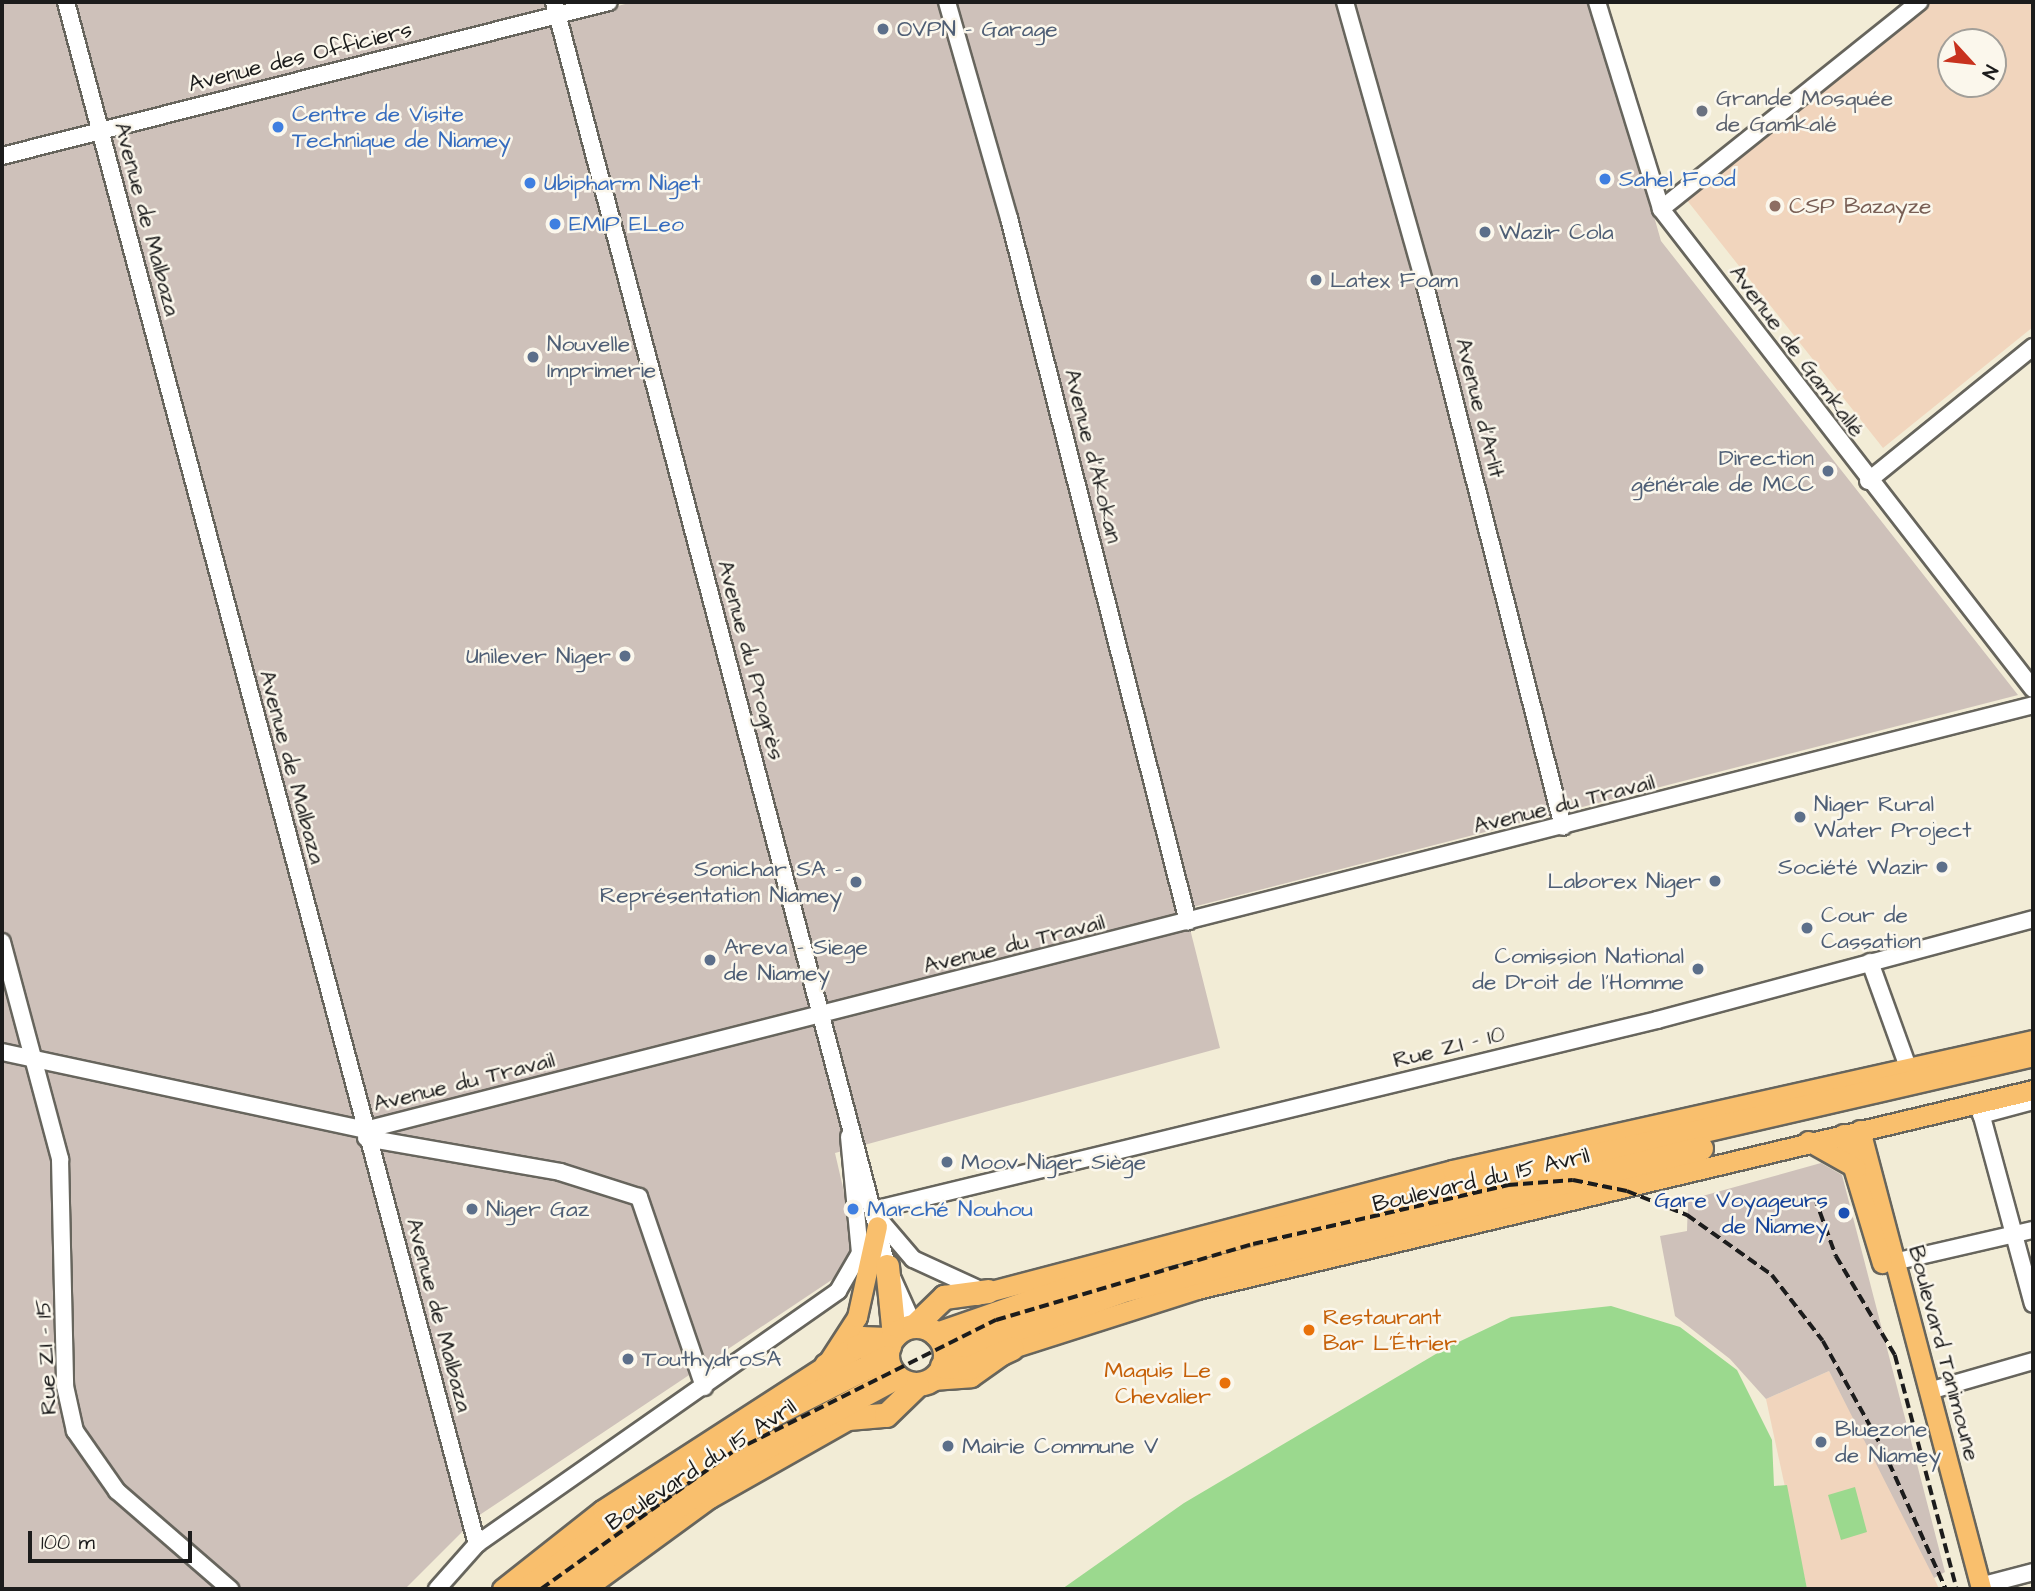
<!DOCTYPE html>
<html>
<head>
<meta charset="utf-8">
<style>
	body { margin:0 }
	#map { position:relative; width:2035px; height:1591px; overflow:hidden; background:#f2ecd6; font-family:"Architects Daughter",sans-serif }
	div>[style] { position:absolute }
	.built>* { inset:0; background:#f1d5bd }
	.industrial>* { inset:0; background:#cec1ba }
	.green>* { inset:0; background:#9bd98e }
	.roads { filter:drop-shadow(2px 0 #67655d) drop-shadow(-2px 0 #67655d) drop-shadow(0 2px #67655d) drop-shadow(0 -2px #67655d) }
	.minor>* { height:16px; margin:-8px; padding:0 8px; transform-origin:8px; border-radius:8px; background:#fff }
	.major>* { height:19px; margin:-9.5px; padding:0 9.5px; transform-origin:9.5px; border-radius:9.5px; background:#f9bf6d }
	.highway>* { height:23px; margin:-11.5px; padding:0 11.5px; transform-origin:11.5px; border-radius:11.5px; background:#f9bf6d }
	.highway>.ring { margin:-11.5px; padding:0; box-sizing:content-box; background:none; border:23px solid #f9bf6d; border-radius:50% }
	.rail>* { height:3.5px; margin-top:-1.75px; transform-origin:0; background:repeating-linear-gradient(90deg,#1c1c1c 0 10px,transparent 0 15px) }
	.dots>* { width:19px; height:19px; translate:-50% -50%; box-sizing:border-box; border:4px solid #fbf7ec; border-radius:50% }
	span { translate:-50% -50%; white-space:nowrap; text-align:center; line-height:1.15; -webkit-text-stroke:5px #fbf7ec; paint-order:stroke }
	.service-label { font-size:23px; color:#4e5e75 }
	.left { translate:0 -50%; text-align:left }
	.right { translate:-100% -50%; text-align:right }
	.street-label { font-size:23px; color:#1c1c1c }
	.worship-label { font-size:23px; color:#5b616d }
	.shop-label { font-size:23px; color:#366cbe }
	.education-label { font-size:23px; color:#785e54 }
	.transit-label { font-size:23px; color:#164399 }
	.food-label { font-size:23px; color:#c56008 }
	.frame { position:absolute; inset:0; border:4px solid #1c1c1c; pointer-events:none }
	.north { position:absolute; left:1937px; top:28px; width:70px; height:70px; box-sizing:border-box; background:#fbf7ec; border:2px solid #a29f99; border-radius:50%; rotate:117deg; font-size:19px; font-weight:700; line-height:28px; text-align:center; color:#1c1c1c }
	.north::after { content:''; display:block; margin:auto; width:24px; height:32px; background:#c8321e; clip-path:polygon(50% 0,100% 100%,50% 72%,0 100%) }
	.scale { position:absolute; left:28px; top:1531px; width:164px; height:32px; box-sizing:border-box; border:4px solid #1c1c1c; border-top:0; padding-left:9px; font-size:21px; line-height:24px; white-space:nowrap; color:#1c1c1c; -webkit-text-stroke:5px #fbf7ec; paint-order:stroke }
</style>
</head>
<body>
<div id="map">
	<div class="built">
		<i style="clip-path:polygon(evenodd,1931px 2px,2033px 2px,2033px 327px,1883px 448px,1686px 199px,1931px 2px,1951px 42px,1993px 42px,1993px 84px,1951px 84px,1951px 42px)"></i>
		<i style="clip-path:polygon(1829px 1371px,1916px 1537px,1939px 1589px,1807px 1589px,1766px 1399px)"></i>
	</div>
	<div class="industrial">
		<i style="clip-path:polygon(2px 2px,555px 2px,560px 21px,633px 2px,1593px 2px,1661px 241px,2018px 695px,1185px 909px,1220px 1048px,835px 1153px,860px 1261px,478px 1516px,405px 1589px,2px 1589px)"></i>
		<i style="clip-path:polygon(1821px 1163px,1842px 1175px,1945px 1572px,1934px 1578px,1829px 1371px,1766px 1399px,1730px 1359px,1675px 1316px,1660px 1236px,1687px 1231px,1688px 1200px)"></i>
	</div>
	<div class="green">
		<i style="clip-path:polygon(1611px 1306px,1680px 1327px,1737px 1370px,1772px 1440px,1774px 1486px,1787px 1485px,1807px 1589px,1062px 1589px,1184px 1503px,1446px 1348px,1511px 1317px)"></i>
		<i style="clip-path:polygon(1855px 1487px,1867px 1532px,1841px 1540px,1828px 1495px)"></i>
	</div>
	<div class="roads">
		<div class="minor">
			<i style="left:66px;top:2px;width:1596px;rotate:75.08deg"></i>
			<i style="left:554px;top:2px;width:1307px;rotate:75.24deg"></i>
			<i style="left:887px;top:1266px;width:66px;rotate:65.8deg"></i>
			<i style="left:947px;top:2px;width:225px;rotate:74deg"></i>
			<i style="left:1009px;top:218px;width:726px;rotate:75.73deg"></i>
			<i style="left:1345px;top:2px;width:294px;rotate:74.2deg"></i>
			<i style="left:1425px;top:285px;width:559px;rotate:75.72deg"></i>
			<i style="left:1597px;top:2px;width:217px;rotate:72.8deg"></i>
			<i style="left:1661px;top:209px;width:607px;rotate:52.22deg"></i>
			<i style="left:2px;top:156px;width:626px;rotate:-14.24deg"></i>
			<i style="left:1661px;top:209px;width:331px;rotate:-38.7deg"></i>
			<i style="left:1868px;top:481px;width:213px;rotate:-39.1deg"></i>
			<i style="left:2px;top:942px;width:225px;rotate:75deg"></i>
			<i style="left:60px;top:1159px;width:227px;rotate:88.7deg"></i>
			<i style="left:65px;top:1386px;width:46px;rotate:77.5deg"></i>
			<i style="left:75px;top:1431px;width:73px;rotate:55deg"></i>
			<i style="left:117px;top:1491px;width:150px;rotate:40.9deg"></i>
			<i style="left:1870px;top:962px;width:115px;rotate:70.1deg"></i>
			<i style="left:2px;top:1052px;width:371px;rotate:12.1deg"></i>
			<i style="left:365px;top:1130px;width:1721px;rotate:-14.29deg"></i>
			<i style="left:1978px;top:1102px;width:209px;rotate:74.8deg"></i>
			<i style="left:1981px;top:1115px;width:54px;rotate:-15.1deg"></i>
			<i style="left:366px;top:1138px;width:197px;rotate:9.9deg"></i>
			<i style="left:560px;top:1172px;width:83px;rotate:17.6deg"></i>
			<i style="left:639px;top:1197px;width:201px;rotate:71.1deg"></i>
			<i style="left:873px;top:1210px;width:807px;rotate:-13.62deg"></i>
			<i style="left:1657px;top:1020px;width:389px;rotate:-15deg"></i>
			<i style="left:878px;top:1218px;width:54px;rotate:49.5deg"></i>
			<i style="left:913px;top:1259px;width:69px;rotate:24.7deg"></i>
			<i style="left:1894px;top:1262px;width:143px;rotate:-13deg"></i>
			<i style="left:1929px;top:1391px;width:108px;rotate:-16.1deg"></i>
			<i style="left:1980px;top:1586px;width:55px;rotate:-14.8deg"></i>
			<i style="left:437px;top:1589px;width:60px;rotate:-48.4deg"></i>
			<i style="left:477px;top:1544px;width:441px;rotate:-35deg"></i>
			<i style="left:838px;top:1291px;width:44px;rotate:-59.9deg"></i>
			<i style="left:860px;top:1253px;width:117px;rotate:-95.4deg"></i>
		</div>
		<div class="major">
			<i style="left:1860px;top:1130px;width:475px;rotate:75.2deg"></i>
			<i style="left:1843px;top:1134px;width:135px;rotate:73.2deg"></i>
			<i style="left:1808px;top:1141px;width:55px;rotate:29.4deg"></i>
			<i style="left:976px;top:1295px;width:492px;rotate:-14.7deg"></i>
			<i style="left:1452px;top:1170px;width:595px;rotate:-12.61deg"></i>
			<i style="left:846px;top:1343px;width:17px;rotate:-25deg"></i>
			<i style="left:861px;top:1336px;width:33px;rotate:2deg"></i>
			<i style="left:932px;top:1380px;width:39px;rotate:-4deg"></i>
			<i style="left:971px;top:1377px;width:50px;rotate:-35.3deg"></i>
			<i style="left:1012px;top:1348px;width:194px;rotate:-17.7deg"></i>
			<i style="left:1197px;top:1289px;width:859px;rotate:-13.39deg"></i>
			<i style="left:502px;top:1589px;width:127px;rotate:-38.3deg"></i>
			<i style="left:602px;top:1510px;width:267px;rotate:-32.9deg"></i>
			<i style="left:826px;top:1365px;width:57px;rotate:-57.1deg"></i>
			<i style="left:857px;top:1317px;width:93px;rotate:-77.6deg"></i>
			<i style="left:585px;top:1589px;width:155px;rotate:-36.1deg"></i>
			<i style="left:710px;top:1498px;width:172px;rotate:-29.5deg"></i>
		</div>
		<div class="highway">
			<i style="left:887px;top:1266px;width:70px;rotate:84.3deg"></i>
			<i class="ring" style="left:887px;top:1326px;width:35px;height:35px"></i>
			<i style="left:914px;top:1326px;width:42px;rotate:-44deg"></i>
			<i style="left:944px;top:1297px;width:44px;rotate:-7.8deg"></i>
			<i style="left:936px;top:1334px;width:244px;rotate:-19.1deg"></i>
			<i style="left:1167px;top:1254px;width:889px;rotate:-13deg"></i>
			<i style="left:946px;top:1354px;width:192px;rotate:-19.8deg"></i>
			<i style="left:1127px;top:1289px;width:591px;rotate:-13.8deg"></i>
			<i style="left:826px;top:1365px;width:37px;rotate:-31deg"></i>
			<i style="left:858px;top:1346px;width:31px"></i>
			<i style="left:942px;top:1366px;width:27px;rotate:4deg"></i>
			<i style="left:969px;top:1368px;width:47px;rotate:-24.9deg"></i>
			<i style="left:848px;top:1418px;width:38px;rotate:-5deg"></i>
			<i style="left:886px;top:1415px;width:43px;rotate:-44.1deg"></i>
			<i style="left:526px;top:1589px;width:185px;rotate:-36.9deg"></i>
			<i style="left:674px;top:1478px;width:112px;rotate:-33deg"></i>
			<i style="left:768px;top:1417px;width:133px;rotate:-26.8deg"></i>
			<i style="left:560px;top:1589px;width:229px;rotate:-35.2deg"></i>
			<i style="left:747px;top:1457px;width:169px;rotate:-28.2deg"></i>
		</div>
	</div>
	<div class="rail">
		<i style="left:1815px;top:1198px;width:62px;rotate:70.1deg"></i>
		<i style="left:1836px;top:1256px;width:115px;rotate:59.2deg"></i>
		<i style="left:1895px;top:1355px;width:242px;rotate:75.2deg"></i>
		<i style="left:541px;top:1589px;width:237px;rotate:-35.6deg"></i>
		<i style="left:734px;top:1451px;width:293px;rotate:-26.6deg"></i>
		<i style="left:996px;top:1320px;width:268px;rotate:-16.5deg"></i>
		<i style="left:1253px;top:1244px;width:262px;rotate:-13deg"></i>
		<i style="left:1508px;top:1185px;width:65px;rotate:-4.4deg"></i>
		<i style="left:1573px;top:1180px;width:55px;rotate:11.5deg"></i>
		<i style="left:1627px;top:1191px;width:65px;rotate:21.8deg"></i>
		<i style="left:1687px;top:1215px;width:104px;rotate:35.2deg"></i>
		<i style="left:1772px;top:1275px;width:83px;rotate:52.3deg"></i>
		<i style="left:1823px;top:1341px;width:124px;rotate:60.9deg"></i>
		<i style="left:1883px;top:1449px;width:154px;rotate:65.8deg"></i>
	</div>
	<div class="dots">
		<i style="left:883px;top:29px;background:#5c6f8a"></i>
		<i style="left:1702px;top:111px;background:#6b7280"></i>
		<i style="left:278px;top:127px;background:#3f7fe0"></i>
		<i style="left:1605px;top:179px;background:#3f7fe0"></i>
		<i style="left:530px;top:183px;background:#3f7fe0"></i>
		<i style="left:1775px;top:206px;background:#8d6e63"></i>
		<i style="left:555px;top:224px;background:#3f7fe0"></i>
		<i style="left:1485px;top:232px;background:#5c6f8a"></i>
		<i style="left:1316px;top:280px;background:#5c6f8a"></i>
		<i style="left:533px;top:357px;background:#5c6f8a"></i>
		<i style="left:1828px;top:471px;background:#5c6f8a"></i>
		<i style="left:625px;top:656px;background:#5c6f8a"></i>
		<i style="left:1800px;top:817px;background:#5c6f8a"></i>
		<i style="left:1942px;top:867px;background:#5c6f8a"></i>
		<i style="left:1715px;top:881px;background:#5c6f8a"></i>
		<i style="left:856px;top:882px;background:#5c6f8a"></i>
		<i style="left:1807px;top:928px;background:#5c6f8a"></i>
		<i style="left:710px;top:960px;background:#5c6f8a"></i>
		<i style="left:1698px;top:969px;background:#5c6f8a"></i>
		<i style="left:947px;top:1162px;background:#5c6f8a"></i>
		<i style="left:472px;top:1209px;background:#5c6f8a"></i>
		<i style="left:853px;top:1209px;background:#3f7fe0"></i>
		<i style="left:1844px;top:1213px;background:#1a4fb4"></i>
		<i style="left:1309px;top:1330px;background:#e8710a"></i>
		<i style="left:628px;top:1359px;background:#5c6f8a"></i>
		<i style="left:1225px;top:1383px;background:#e8710a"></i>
		<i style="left:1821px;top:1442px;background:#5c6f8a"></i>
		<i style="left:948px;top:1446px;background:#5c6f8a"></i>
	</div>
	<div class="service-label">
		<span class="left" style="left:897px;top:29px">OVPN - Garage</span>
		<span class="left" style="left:1499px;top:232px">Wazir Cola</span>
		<span class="left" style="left:1330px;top:280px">Latex Foam</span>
		<span class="left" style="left:547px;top:357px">Nouvelle<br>Imprimerie</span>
		<span class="right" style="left:1814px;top:471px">Direction<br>générale de MCC</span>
		<span class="right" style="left:611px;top:656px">Unilever Niger</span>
		<span class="left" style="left:1814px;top:817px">Niger Rural<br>Water Project</span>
		<span class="right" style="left:1928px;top:867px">Société Wazir</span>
		<span class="right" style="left:842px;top:882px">Sonichar SA -<br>Représentation Niamey</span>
		<span class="right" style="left:1701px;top:881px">Laborex Niger</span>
		<span class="left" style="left:1821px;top:928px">Cour de<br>Cassation</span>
		<span class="left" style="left:724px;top:960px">Areva - Siege<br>de Niamey</span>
		<span class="right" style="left:1684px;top:969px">Comission National<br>de Droit de l'Homme</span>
		<span class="left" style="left:961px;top:1162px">Moov Niger Siège</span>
		<span class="left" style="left:486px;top:1209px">Niger Gaz</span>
		<span class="left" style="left:642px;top:1359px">TouthydroSA</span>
		<span class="left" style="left:1835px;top:1442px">Bluezone<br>de Niamey</span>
		<span class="left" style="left:962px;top:1446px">Mairie Commune V</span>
	</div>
	<div class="street-label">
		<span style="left:300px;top:57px;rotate:-14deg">Avenue des Officiers</span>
		<span style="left:147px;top:219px;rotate:75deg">Avenue de Malbaza</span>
		<span style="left:1797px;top:351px;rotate:53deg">Avenue de Gamkallé</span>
		<span style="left:1480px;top:408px;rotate:76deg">Avenue d'Arlit</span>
		<span style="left:1093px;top:456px;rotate:76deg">Avenue d'Akokan</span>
		<span style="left:751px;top:660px;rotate:75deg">Avenue du Progrès</span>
		<span style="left:292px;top:767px;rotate:75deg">Avenue de Malbaza</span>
		<span style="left:1564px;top:804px;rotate:-14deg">Avenue du Travail</span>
		<span style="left:1014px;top:944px;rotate:-14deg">Avenue du Travail</span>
		<span style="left:1449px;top:1047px;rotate:-14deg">Rue ZI - 10</span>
		<span style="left:464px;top:1082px;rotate:-14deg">Avenue du Travail</span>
		<span style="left:1481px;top:1180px;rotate:-13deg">Boulevard du 15 Avril</span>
		<span style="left:439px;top:1315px;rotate:75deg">Avenue de Malbaza</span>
		<span style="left:1944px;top:1353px;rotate:75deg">Boulevard Tanimoune</span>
		<span style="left:46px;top:1357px;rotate:-93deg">Rue ZI - 15</span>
		<span style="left:701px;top:1465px;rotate:-33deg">Boulevard du 15 Avril</span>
	</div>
	<div class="worship-label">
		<span class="left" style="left:1716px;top:111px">Grande Mosquée<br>de Gamkalé</span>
	</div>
	<div class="shop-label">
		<span class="left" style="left:292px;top:127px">Centre de Visite<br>Technique de Niamey</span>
		<span class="left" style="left:1619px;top:179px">Sahel Food</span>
		<span class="left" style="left:544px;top:183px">Ubipharm Niget</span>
		<span class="left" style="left:569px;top:224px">EMIP ELeo</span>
		<span class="left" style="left:867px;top:1209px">Marché Nouhou</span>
	</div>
	<div class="education-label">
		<span class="left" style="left:1789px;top:206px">CSP Bazayze</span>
	</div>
	<div class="transit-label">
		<span class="right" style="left:1828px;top:1213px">Gare Voyageurs<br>de Niamey</span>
	</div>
	<div class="food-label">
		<span class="left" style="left:1323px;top:1330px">Restaurant<br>Bar L’Étrier</span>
		<span class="right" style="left:1211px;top:1383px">Maquis Le<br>Chevalier</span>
	</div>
	<div class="frame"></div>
	<div class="north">N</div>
	<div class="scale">100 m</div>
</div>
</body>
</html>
